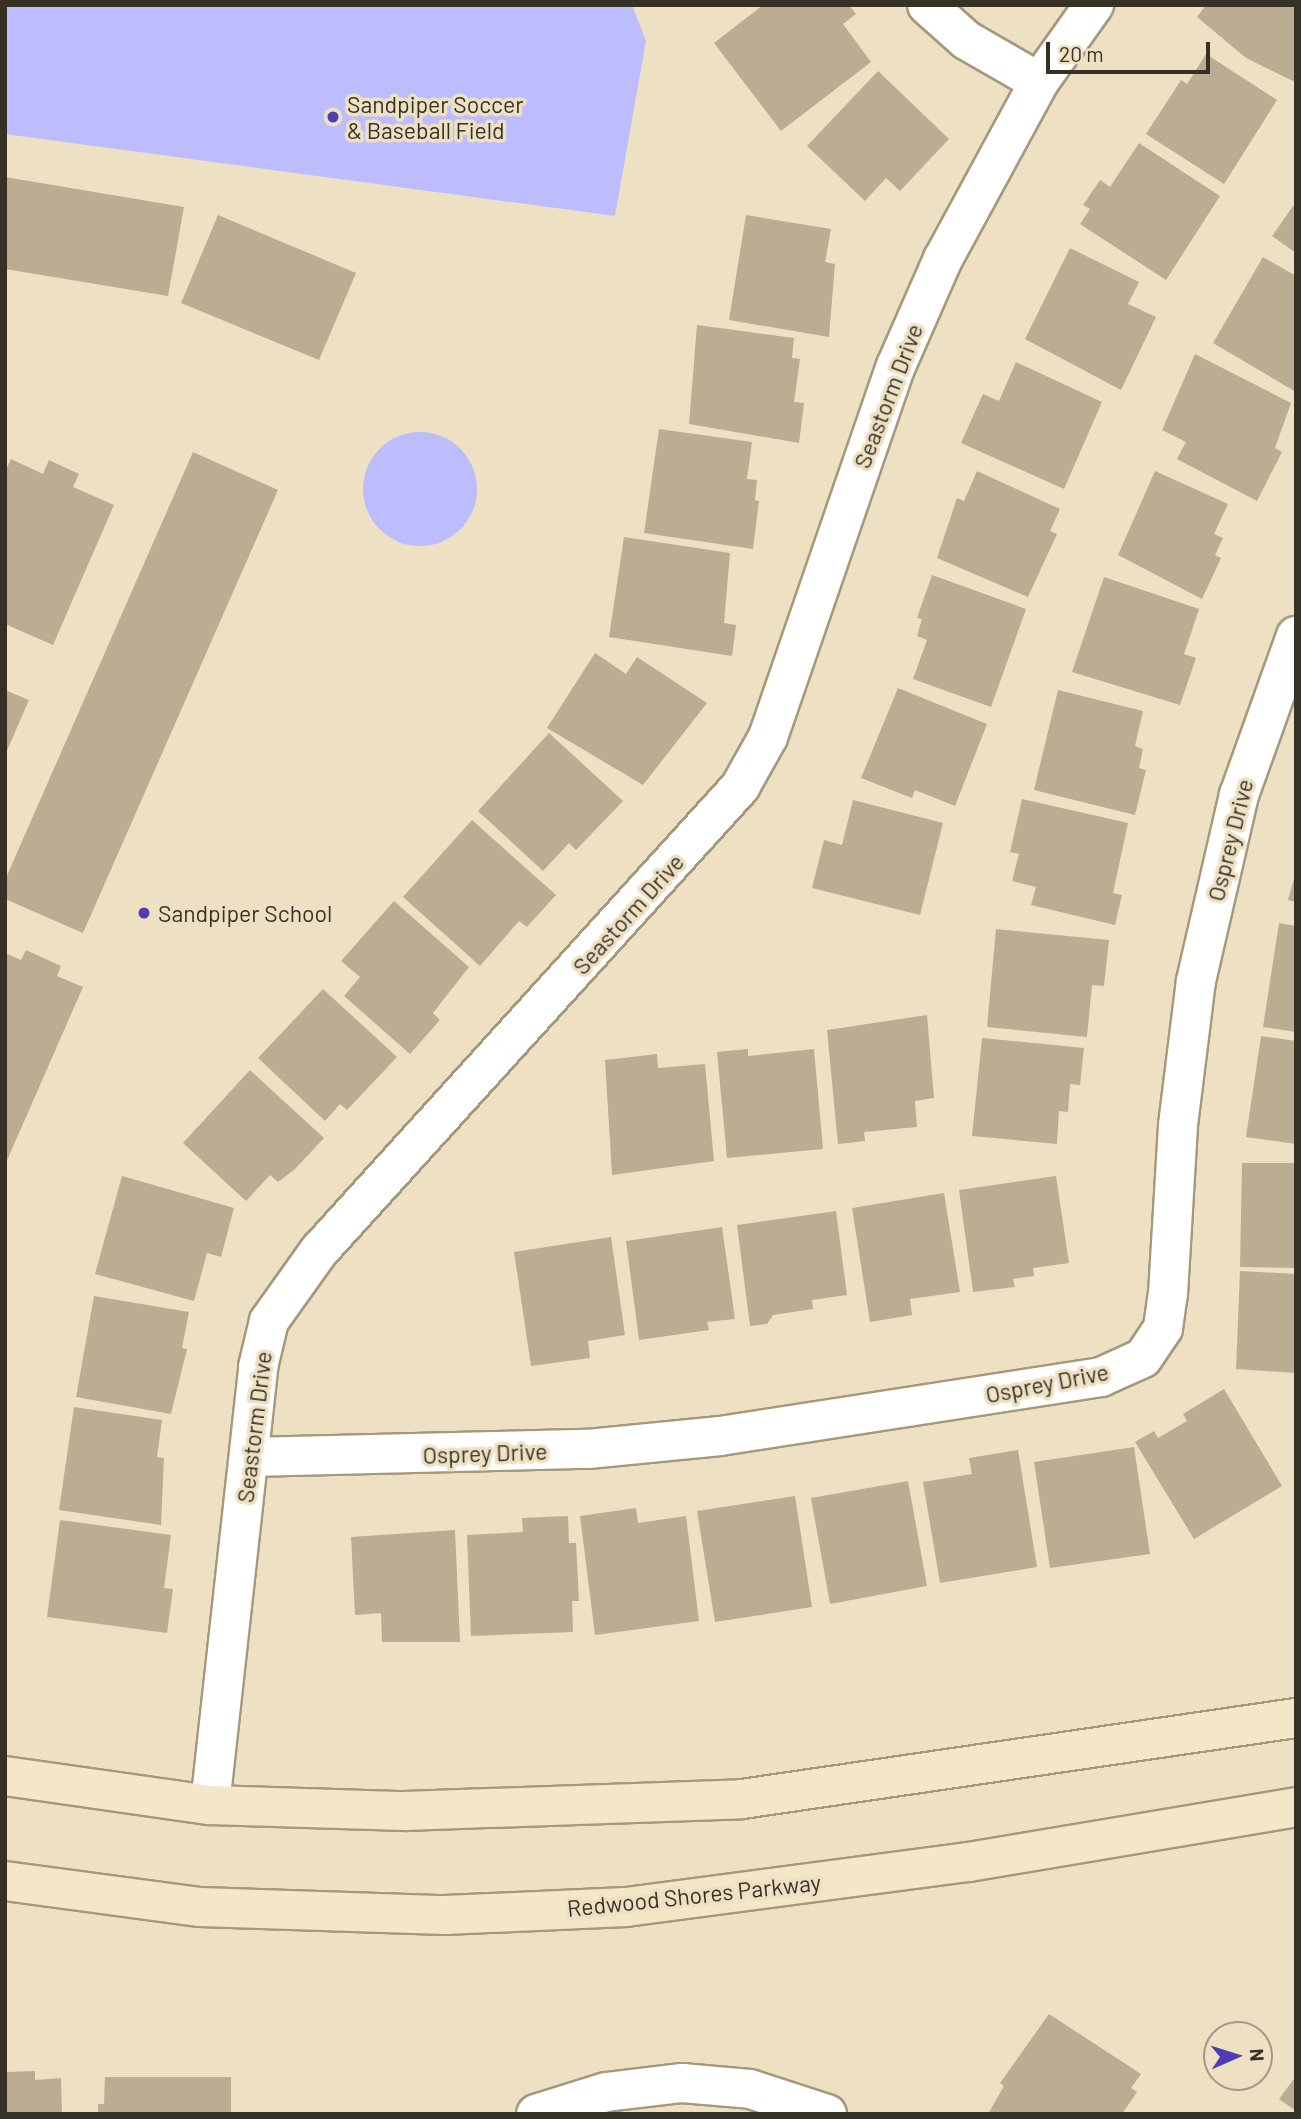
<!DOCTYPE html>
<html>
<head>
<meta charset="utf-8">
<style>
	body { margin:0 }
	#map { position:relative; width:1301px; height:2119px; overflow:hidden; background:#eee0c3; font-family:Barlow,sans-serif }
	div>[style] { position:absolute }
	.green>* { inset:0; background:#bdbdfe }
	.round { border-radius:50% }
	.building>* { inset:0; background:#bbad91 }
	.roads { filter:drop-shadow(2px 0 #a5987c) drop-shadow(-2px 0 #a5987c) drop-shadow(0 2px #a5987c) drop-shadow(0 -2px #a5987c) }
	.minor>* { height:38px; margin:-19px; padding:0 19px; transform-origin:19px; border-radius:19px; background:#fff }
	.secondary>* { height:38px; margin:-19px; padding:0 19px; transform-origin:19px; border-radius:19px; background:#f4e7c7 }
	.dots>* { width:19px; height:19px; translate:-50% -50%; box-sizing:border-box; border:4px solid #eee0c3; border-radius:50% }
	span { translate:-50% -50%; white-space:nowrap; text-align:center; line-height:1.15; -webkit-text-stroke:7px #eee0c3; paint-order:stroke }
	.poi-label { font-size:23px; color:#363125 }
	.left { translate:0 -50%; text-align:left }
	.street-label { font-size:23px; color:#363125 }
	.frame { position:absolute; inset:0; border:7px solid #363125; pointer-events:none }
	.north { position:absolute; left:1203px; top:2021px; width:70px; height:70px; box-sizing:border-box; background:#eee0c3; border:2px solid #a49a84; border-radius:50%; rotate:87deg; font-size:19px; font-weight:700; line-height:28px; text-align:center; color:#363125 }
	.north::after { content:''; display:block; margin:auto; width:24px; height:32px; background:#503cb4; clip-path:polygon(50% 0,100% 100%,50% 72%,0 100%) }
	.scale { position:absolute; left:1046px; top:42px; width:164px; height:32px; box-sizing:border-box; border:4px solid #363125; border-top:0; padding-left:9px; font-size:21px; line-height:24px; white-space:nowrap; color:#363125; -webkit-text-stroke:5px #eee0c3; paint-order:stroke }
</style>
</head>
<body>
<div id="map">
	<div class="green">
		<i style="clip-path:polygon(5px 5px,632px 5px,646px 41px,615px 216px,5px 134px)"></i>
		<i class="round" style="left:363px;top:432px;width:114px;height:114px"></i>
	</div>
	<div class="building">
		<i style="clip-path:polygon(763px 5px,849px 5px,856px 14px,843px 24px,871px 62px,781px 131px,714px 43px)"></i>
		<i style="clip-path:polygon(1206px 5px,1296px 5px,1295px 82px,1246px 58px,1197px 17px)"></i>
		<i style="clip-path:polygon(1206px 54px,1277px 100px,1224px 184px,1146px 134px,1181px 80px,1187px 84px)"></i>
		<i style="clip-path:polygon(878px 71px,949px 139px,900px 191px,886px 178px,865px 201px,807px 146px)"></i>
		<i style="clip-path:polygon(1139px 143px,1220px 196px,1166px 280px,1080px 224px,1090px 209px,1083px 205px,1100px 180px,1110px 187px)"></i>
		<i style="clip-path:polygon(5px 177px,184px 207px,168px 296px,5px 269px)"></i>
		<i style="clip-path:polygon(1296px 202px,1296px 253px,1272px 236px)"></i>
		<i style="clip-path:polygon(218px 215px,356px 273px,319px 360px,181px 303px)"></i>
		<i style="clip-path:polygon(746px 215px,831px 229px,825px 262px,835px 264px,829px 337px,729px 320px)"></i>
		<i style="clip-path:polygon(1070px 248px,1139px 282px,1128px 304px,1156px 317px,1121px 390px,1025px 339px)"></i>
		<i style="clip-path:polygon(1263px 257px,1296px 276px,1296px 392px,1213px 343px)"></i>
		<i style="clip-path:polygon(697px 325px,794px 338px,792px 358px,800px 359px,794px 402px,804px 403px,799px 443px,689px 424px)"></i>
		<i style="clip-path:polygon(1195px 354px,1291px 403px,1275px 448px,1282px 452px,1257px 501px,1177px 459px,1186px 442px,1162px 430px)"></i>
		<i style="clip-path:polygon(1016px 362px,1102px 402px,1064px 489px,961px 443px,983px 394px,999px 401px)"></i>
		<i style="clip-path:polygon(659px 429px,752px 442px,747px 479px,757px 480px,755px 500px,759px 501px,753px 549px,644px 533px)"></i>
		<i style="clip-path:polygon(193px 452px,278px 490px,83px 933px,5px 899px,5px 880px)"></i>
		<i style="clip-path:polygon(11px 459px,43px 474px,49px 460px,79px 474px,73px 487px,114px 505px,53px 645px,5px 624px,5px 472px)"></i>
		<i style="clip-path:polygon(977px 471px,1060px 509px,1050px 531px,1057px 534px,1028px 597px,937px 558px,957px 498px,964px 501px)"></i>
		<i style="clip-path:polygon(1155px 471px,1228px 504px,1214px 534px,1223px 538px,1215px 555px,1221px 558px,1202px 599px,1118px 555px)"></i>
		<i style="clip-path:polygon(624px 537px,730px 553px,724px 623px,736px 625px,732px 656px,609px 637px)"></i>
		<i style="clip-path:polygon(932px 575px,1026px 609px,991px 707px,913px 679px,927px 640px,917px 636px,922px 619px,917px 618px)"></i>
		<i style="clip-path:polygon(1104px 577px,1199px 609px,1184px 654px,1196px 658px,1180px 705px,1072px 672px)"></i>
		<i style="clip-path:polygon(595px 653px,626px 674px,637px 657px,707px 703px,643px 785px,547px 728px)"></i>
		<i style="clip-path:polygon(898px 688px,987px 724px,955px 806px,915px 790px,912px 798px,861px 778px)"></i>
		<i style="clip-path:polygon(5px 690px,29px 700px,5px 755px)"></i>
		<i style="clip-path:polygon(1058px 690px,1143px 711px,1135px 746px,1143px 749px,1139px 768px,1146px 770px,1135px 815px,1034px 790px)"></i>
		<i style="clip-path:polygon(549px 733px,623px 801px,576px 850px,569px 843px,543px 871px,478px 811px)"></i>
		<i style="clip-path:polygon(1022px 799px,1128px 823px,1113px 893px,1122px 895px,1115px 925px,1031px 905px,1036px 887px,1012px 881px,1019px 854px,1010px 852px)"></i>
		<i style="clip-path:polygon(853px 800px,943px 823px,920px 915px,812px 888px,824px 840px,842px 845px)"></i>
		<i style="clip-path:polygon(472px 820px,556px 895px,527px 927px,519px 921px,480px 966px,403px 897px)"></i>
		<i style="clip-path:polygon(1295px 875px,1296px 875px,1296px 902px,1288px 900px)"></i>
		<i style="clip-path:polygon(394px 901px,469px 967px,433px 1013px,440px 1020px,410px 1054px,344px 996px,360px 977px,341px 961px)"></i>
		<i style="clip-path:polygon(1279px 923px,1296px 926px,1296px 1032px,1263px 1027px)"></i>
		<i style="clip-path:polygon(996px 929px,1109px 940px,1104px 986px,1092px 985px,1087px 1037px,987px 1027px)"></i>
		<i style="clip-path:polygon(26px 950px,61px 966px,57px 976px,83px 987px,5px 1165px,5px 953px,21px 960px)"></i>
		<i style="clip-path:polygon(323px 989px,397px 1057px,347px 1110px,340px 1104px,325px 1121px,258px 1058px)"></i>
		<i style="clip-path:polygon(927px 1015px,934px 1098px,915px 1101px,917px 1127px,864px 1132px,865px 1141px,838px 1144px,827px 1030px)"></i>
		<i style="clip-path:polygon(1261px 1036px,1296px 1041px,1296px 1144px,1246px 1137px)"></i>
		<i style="clip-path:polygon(982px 1038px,1084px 1048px,1080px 1085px,1070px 1084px,1068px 1112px,1059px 1111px,1057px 1144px,972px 1136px)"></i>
		<i style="clip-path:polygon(748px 1049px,748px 1056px,814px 1049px,823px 1149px,727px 1158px,717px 1052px)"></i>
		<i style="clip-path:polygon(657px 1054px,658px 1068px,705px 1064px,714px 1161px,612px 1175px,605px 1060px)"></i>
		<i style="clip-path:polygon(250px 1070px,324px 1138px,294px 1170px,278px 1182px,270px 1175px,246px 1201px,183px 1143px)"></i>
		<i style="clip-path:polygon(1242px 1163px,1296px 1163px,1296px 1268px,1240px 1267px)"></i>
		<i style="clip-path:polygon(122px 1176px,234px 1208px,221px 1257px,207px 1253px,194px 1301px,95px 1274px)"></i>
		<i style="clip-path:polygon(1056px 1176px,1069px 1263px,1033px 1268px,1034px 1276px,1013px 1279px,1015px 1287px,973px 1292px,959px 1190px)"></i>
		<i style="clip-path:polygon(944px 1193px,960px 1292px,910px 1299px,912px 1315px,870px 1322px,852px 1208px)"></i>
		<i style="clip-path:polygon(836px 1211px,847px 1295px,812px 1300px,813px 1309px,773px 1315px,767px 1324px,750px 1326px,737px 1225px)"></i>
		<i style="clip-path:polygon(722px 1227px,735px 1319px,707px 1322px,709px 1330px,639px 1340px,626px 1241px)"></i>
		<i style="clip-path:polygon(611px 1237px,625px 1335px,588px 1341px,590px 1358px,531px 1366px,514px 1252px)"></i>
		<i style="clip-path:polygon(1240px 1271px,1296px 1274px,1296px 1373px,1236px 1369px)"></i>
		<i style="clip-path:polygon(94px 1296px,189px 1312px,182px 1348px,187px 1349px,171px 1414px,76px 1397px)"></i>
		<i style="clip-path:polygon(1224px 1389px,1282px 1486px,1194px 1539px,1135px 1442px,1154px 1431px,1158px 1438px,1187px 1421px,1183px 1414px)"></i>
		<i style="clip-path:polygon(74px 1407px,162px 1420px,157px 1457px,164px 1458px,161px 1525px,59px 1510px)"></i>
		<i style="clip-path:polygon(1134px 1447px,1150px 1554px,1050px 1568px,1034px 1462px)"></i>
		<i style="clip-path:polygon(1018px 1450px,1037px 1567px,940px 1583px,923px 1482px,972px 1474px,969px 1458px)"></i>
		<i style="clip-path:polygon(908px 1481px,927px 1586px,830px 1604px,811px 1498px)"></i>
		<i style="clip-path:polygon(795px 1496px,812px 1607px,715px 1622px,697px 1511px)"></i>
		<i style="clip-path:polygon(636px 1508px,638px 1523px,686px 1516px,699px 1621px,595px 1635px,580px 1516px)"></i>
		<i style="clip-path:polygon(568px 1516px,569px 1543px,576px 1543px,579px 1601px,572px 1601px,573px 1632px,471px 1636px,467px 1535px,523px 1532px,522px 1518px)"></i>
		<i style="clip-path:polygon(60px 1520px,171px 1535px,164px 1588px,173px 1589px,167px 1633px,47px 1617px)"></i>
		<i style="clip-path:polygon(455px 1530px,460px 1642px,382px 1642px,381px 1613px,355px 1615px,351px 1537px)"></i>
		<i style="clip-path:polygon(1049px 2014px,1141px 2074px,1131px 2088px,1137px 2092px,1122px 2114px,988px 2114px,1004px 2086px,1000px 2083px)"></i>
		<i style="clip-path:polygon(35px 2071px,35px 2080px,61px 2078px,62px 2114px,5px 2114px,5px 2072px)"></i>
		<i style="clip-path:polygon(1296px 2076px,1296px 2111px,1279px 2099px)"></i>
		<i style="clip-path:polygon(105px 2077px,231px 2077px,231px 2114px,98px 2114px,98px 2104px,104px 2104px)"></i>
	</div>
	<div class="roads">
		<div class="minor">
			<i style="left:927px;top:5px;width:52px;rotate:41.9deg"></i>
			<i style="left:966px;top:40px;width:84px;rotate:29.9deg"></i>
			<i style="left:250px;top:1457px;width:338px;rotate:-1.4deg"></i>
			<i style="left:588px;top:1449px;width:133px;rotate:-5.6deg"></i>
			<i style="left:720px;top:1436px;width:386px;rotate:-8.8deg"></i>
			<i style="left:1101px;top:1377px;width:46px;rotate:-24.3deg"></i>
			<i style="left:1143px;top:1358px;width:36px;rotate:-56deg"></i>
			<i style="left:1163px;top:1328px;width:34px;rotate:-82deg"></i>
			<i style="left:1168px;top:1294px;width:169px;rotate:-86.6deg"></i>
			<i style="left:1178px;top:1125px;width:145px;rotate:-82.9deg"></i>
			<i style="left:1196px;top:981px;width:191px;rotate:-77deg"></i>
			<i style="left:1239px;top:795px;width:169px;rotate:-70.3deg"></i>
			<i style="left:210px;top:1805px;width:441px;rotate:-83.7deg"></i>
			<i style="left:258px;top:1367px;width:47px;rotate:-76.6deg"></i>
			<i style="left:269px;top:1321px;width:86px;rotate:-54.5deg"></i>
			<i style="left:319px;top:1251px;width:627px;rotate:-47.78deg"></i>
			<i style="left:740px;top:787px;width:57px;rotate:-60.8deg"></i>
			<i style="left:768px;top:737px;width:392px;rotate:-71deg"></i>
			<i style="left:896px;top:366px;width:117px;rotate:-66.3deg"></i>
			<i style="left:943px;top:259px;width:201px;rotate:-61.5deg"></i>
			<i style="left:1039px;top:82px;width:95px;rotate:-54.5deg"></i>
			<i style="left:536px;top:2114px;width:73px;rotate:-17.4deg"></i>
			<i style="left:606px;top:2092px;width:77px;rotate:-6.8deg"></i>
			<i style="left:682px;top:2083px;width:68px;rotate:5deg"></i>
			<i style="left:750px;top:2089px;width:81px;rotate:18deg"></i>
		</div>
		<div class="secondary">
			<i style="left:5px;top:1776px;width:207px;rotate:8.1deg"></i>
			<i style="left:210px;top:1805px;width:195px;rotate:1.8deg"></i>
			<i style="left:405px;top:1811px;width:337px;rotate:-2deg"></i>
			<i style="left:742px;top:1799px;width:560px;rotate:-8.32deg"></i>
			<i style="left:5px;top:1881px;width:197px;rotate:7.6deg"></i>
			<i style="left:200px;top:1907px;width:245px;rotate:1.9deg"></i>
			<i style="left:445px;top:1915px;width:181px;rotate:-2.5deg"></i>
			<i style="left:626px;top:1907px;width:345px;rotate:-7.5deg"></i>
			<i style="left:968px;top:1862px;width:333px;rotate:-9.5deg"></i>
		</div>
	</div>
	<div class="dots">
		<i style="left:333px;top:117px;background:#503cb4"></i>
		<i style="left:144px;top:913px;background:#503cb4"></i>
	</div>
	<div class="poi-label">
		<span class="left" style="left:347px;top:117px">Sandpiper Soccer<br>&amp; Baseball Field</span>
		<span class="left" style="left:158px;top:913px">Sandpiper School</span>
	</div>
	<div class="street-label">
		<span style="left:888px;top:396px;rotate:-69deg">Seastorm Drive</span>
		<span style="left:1230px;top:840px;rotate:-76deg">Osprey Drive</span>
		<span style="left:628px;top:914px;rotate:-48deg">Seastorm Drive</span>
		<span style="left:1047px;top:1383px;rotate:-11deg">Osprey Drive</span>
		<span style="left:254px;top:1427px;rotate:-83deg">Seastorm Drive</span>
		<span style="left:485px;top:1453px;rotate:-2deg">Osprey Drive</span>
		<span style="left:694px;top:1895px;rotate:-6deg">Redwood Shores Parkway</span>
	</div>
	<div class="frame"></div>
	<div class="north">N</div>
	<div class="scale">20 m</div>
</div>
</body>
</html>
